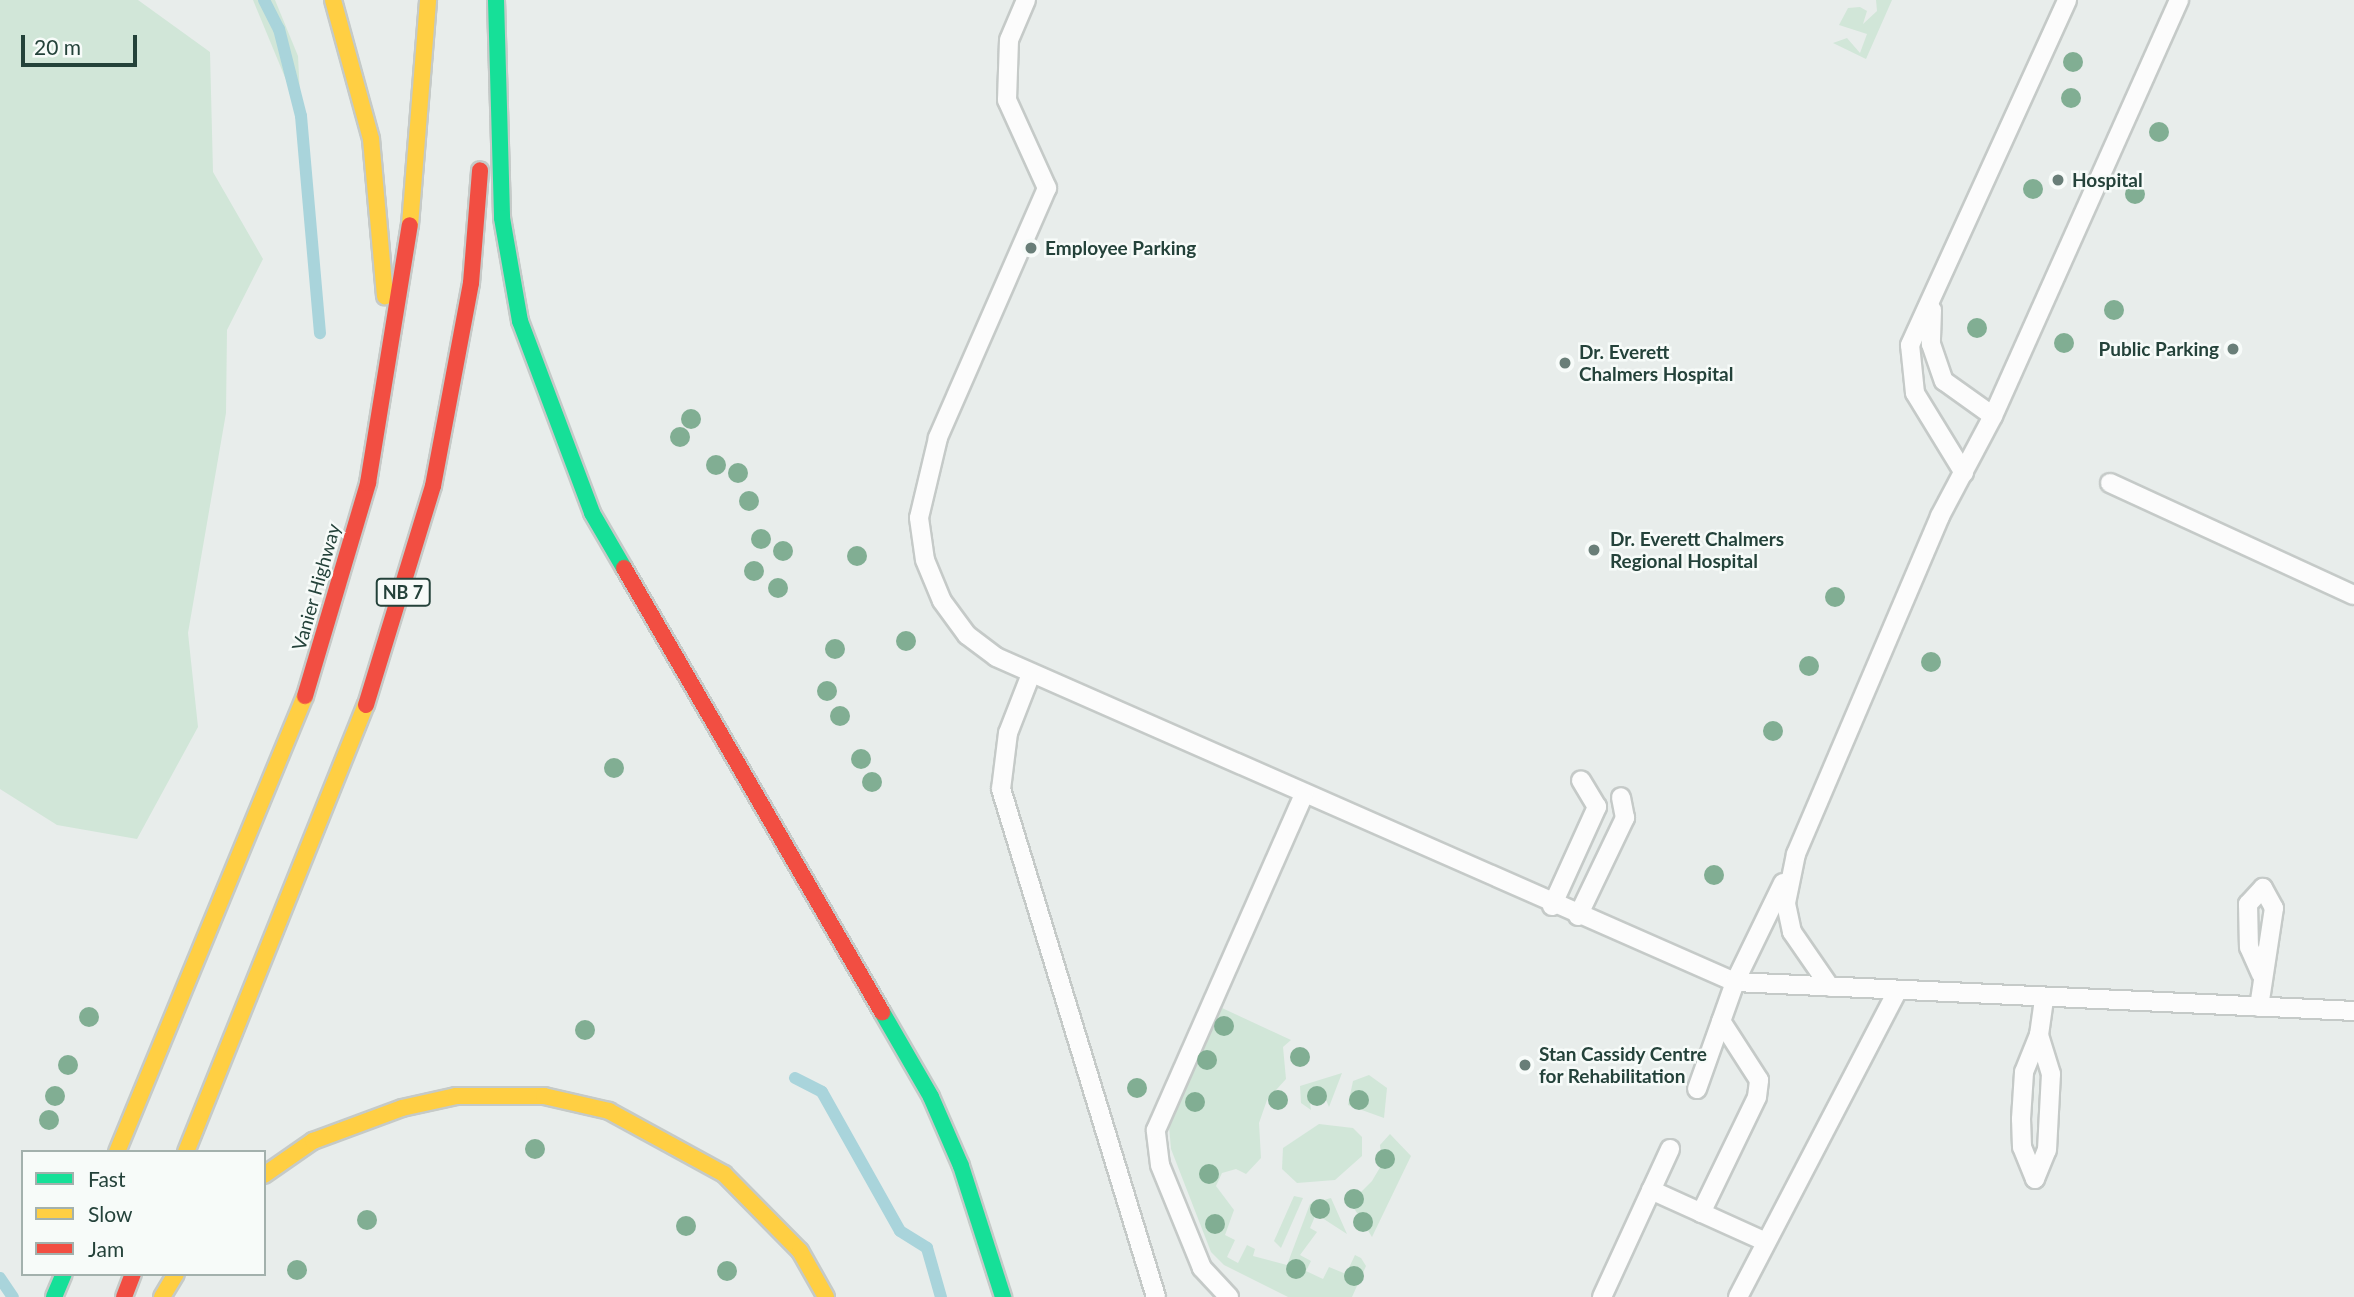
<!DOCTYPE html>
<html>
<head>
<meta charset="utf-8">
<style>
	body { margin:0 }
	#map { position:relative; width:2354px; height:1297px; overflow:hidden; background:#e8edeb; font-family:Lato,sans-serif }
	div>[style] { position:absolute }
	.green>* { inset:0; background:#d1e6d8 }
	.stream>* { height:12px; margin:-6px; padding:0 6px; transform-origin:6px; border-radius:6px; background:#a9d4db }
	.roads { filter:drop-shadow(2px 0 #c5cac8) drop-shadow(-2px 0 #c5cac8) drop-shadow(0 2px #c5cac8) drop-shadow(0 -2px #c5cac8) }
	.lane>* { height:18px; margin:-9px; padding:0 9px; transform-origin:9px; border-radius:9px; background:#fcfcfc }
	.fast>* { height:16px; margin:-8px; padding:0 8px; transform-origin:8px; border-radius:8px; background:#16e098 }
	.slow>* { height:16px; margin:-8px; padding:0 8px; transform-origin:8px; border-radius:8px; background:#ffcf43 }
	.jam>* { height:16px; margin:-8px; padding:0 8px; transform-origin:8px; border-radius:8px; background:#f24e42 }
	.trees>* { width:20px; height:20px; margin:-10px; border-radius:50%; background:#81ae93 }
	.dots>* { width:19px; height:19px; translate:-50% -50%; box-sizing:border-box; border:4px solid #f7fbf9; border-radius:50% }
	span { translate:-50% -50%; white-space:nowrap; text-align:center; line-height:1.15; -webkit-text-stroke:5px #f7fbf9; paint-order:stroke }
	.shield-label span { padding:2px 5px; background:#f7fbf9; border:2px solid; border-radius:5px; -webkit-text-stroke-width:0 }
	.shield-label { font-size:18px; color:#24423a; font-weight:700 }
	.poi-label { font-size:19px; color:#24423a; font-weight:700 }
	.left { translate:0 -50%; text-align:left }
	.right { translate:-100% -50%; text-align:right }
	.street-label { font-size:19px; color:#24423a }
	.legend { position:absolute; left:21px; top:1150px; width:245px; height:126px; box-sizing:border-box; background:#f7fbf9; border:2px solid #a3b1ad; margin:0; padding:9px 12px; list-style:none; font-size:21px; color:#24423a }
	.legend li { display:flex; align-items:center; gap:14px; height:35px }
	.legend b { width:35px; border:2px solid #a3b1ad }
	.scale { position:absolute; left:21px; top:35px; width:116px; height:32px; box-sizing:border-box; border:4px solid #24423a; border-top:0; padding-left:9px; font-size:21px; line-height:24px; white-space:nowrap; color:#24423a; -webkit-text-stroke:5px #f7fbf9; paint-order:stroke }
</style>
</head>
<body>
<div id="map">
	<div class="green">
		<i style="clip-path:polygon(0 0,138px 0,210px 52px,213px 172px,263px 259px,227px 330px,226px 413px,188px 633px,198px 727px,137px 839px,57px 825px,0 789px)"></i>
		<i style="clip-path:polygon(253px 0,275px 0,298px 56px,301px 116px)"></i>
		<i style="clip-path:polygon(1876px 0,1892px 0,1866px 59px,1833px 43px,1847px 38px,1860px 53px,1867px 34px,1839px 25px,1848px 8px,1860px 7px,1867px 11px,1863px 24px,1877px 11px)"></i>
		<i style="clip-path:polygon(1222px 1008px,1291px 1040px,1283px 1047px,1286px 1079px,1267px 1100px,1259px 1123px,1261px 1158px,1246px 1174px,1236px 1169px,1222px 1173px,1216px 1186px,1234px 1210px,1225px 1235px,1235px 1240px,1227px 1257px,1238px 1263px,1247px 1245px,1255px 1249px,1253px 1256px,1287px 1265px,1310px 1204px,1331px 1198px,1347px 1234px,1316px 1214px,1310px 1228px,1317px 1232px,1300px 1255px,1311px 1261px,1306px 1271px,1323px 1279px,1329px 1267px,1346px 1274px,1355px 1255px,1361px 1258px,1366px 1266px,1352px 1297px,1288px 1297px,1224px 1265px,1211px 1252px,1171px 1149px,1169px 1126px)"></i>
		<i style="clip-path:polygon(1342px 1073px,1329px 1107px,1326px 1100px,1310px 1103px,1311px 1110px,1301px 1103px,1300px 1086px)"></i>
		<i style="clip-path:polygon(1369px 1075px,1387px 1088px,1384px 1118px,1348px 1105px,1353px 1081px)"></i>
		<i style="clip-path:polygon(1319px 1124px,1353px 1128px,1362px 1137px,1362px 1156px,1335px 1180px,1297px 1183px,1282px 1169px,1283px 1148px)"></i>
		<i style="clip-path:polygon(1390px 1134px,1411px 1156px,1372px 1237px,1347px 1197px,1352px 1189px,1361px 1192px,1372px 1181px,1382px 1164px,1380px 1145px)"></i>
		<i style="clip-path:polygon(1294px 1196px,1303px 1198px,1281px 1248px,1274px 1241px)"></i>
	</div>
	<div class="stream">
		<i style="left:264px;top:0;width:33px;rotate:63deg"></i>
		<i style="left:279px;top:29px;width:90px;rotate:75.8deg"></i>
		<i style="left:301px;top:116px;width:218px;rotate:85deg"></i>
		<i style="left:795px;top:1078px;width:30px;rotate:27deg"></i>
		<i style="left:822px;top:1092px;width:159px;rotate:60.7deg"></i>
		<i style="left:900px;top:1231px;width:32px;rotate:32deg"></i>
		<i style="left:927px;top:1248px;width:51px;rotate:74.1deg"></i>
		<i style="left:0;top:1278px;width:23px;rotate:56deg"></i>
	</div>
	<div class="roads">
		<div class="lane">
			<i style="left:1026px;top:0;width:43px;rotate:113deg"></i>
			<i style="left:1009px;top:40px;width:60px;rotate:91.9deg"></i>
			<i style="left:1007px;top:100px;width:97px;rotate:65.6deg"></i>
			<i style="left:1047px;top:188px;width:273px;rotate:113.6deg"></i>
			<i style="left:938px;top:438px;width:82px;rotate:103.4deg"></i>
			<i style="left:919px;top:518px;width:42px;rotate:81.9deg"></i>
			<i style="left:925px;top:560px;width:44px;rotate:67.5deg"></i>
			<i style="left:942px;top:601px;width:42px;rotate:53.7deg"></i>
			<i style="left:967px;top:635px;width:36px;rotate:37deg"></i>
			<i style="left:996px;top:657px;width:807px;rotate:23.74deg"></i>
			<i style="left:1735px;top:982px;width:620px;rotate:2.68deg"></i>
			<i style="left:1932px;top:310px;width:34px;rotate:92deg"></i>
			<i style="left:1931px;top:344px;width:39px;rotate:71deg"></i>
			<i style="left:1944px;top:381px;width:60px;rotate:35.5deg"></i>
			<i style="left:1964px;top:473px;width:94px;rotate:-121.5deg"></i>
			<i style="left:1915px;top:393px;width:48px;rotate:-95.9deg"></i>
			<i style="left:1910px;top:345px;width:379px;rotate:-65.5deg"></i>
			<i style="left:2110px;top:483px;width:268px;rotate:24.7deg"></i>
			<i style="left:1031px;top:674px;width:63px;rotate:111.3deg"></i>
			<i style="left:1008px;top:733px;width:56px;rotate:97.1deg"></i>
			<i style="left:1001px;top:789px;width:531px;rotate:73.03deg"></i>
			<i style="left:1552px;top:906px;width:109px;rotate:-65.6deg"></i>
			<i style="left:1597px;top:807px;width:31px;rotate:-121deg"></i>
			<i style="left:1578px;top:916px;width:109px;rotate:-64.4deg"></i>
			<i style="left:1625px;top:818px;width:21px;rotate:-101deg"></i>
			<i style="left:1830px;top:987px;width:67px;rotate:-124.6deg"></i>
			<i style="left:1792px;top:932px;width:30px;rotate:-102deg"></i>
			<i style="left:1786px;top:903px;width:50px;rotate:-78.5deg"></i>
			<i style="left:1796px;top:854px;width:367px;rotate:-66.9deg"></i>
			<i style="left:1940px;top:516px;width:113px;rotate:-62.1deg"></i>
			<i style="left:1993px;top:416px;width:456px;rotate:-65.9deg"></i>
			<i style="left:2259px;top:1007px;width:100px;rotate:-81.4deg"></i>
			<i style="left:2274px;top:908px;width:23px;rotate:-119deg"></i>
			<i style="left:2263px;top:888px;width:22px;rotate:133deg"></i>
			<i style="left:2248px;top:904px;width:43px;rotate:88.7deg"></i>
			<i style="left:2249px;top:947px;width:30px;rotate:66deg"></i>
			<i style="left:1697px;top:1089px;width:114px;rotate:-70.4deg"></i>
			<i style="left:1735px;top:982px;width:110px;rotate:-64.1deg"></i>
			<i style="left:2035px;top:1179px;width:35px;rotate:-112deg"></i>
			<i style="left:2022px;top:1147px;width:28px;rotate:-92deg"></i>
			<i style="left:2021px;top:1119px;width:47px;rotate:-86.3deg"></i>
			<i style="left:2024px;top:1072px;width:40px;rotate:-68deg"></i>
			<i style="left:2039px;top:1035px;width:37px;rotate:-82deg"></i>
			<i style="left:2035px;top:1179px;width:31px;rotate:-68deg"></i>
			<i style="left:2047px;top:1150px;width:76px;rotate:-87deg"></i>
			<i style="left:2051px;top:1074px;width:41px;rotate:-107.1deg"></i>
			<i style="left:1651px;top:1190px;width:126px;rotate:24.3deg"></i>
			<i style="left:1701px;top:1213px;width:129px;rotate:-64.2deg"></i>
			<i style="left:1757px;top:1097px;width:17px;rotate:-83deg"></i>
			<i style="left:1759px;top:1080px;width:70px;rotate:-122.8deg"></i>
			<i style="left:1229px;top:1297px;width:40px;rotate:-133deg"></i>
			<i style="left:1202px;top:1268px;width:111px;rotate:-112.2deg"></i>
			<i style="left:1160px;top:1165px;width:35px;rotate:-97deg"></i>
			<i style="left:1156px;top:1130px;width:367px;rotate:-66.2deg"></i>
			<i style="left:1602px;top:1297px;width:163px;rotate:-65.3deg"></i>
			<i style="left:1738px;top:1297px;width:345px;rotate:-62.5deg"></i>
		</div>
		<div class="fast">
			<i style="left:496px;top:0;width:218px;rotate:88.4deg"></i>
			<i style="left:502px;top:218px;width:105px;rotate:80.1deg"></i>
			<i style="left:520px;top:321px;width:205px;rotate:69.4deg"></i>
			<i style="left:592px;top:513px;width:64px;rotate:59.8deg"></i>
			<i style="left:882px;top:1012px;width:98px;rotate:60deg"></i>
			<i style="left:931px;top:1097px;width:75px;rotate:66.5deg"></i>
			<i style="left:961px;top:1166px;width:138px;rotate:72.2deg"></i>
			<i style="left:54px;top:1297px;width:25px;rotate:-67deg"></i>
		</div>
		<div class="slow">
			<i style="left:333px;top:0;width:144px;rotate:74.7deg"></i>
			<i style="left:371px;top:139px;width:158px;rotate:84.9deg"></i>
			<i style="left:410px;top:225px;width:226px;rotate:-85.4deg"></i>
			<i style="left:117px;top:1152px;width:493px;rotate:-67.6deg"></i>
			<i style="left:186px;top:1152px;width:482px;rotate:-68.1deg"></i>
			<i style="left:264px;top:1175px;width:60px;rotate:-34.8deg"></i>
			<i style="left:313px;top:1141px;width:95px;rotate:-20.3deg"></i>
			<i style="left:402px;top:1108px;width:55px;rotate:-12.5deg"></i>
			<i style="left:456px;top:1096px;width:88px"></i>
			<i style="left:544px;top:1096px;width:67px;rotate:13deg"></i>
			<i style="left:609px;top:1111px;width:131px;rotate:28.7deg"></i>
			<i style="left:724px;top:1174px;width:108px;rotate:45.4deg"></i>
			<i style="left:800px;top:1251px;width:53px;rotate:60.5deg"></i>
			<i style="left:162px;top:1297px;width:27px;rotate:-59deg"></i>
		</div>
		<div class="jam">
			<i style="left:624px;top:568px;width:514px;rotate:59.84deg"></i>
			<i style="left:305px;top:696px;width:222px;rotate:-73.5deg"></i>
			<i style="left:368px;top:483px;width:261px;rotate:-80.8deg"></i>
			<i style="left:366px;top:705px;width:229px;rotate:-73deg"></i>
			<i style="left:433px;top:486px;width:207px;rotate:-79.4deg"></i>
			<i style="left:471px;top:283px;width:113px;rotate:-85.4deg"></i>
			<i style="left:124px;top:1297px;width:25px;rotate:-69deg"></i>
		</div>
	</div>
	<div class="trees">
		<i style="left:2073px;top:62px"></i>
		<i style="left:2071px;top:98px"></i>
		<i style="left:2159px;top:132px"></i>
		<i style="left:2033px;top:189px"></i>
		<i style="left:2135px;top:194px"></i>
		<i style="left:2114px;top:310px"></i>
		<i style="left:1977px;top:328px"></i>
		<i style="left:2064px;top:343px"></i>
		<i style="left:691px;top:419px"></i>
		<i style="left:680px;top:437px"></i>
		<i style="left:716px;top:465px"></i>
		<i style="left:738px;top:473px"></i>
		<i style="left:749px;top:501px"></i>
		<i style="left:761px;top:539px"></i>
		<i style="left:783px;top:551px"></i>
		<i style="left:857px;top:556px"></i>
		<i style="left:754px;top:571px"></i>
		<i style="left:778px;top:588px"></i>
		<i style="left:1835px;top:597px"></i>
		<i style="left:906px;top:641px"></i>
		<i style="left:835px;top:649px"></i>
		<i style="left:1931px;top:662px"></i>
		<i style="left:1809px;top:666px"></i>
		<i style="left:827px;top:691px"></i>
		<i style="left:840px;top:716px"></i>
		<i style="left:1773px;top:731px"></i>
		<i style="left:861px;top:759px"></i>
		<i style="left:614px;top:768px"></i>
		<i style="left:872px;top:782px"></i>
		<i style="left:1714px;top:875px"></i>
		<i style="left:89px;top:1017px"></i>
		<i style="left:1224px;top:1026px"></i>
		<i style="left:585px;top:1030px"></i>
		<i style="left:1300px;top:1057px"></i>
		<i style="left:1207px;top:1060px"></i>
		<i style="left:68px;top:1065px"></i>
		<i style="left:1137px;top:1088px"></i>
		<i style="left:55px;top:1096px"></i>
		<i style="left:1317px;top:1096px"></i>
		<i style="left:1278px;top:1100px"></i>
		<i style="left:1359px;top:1100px"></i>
		<i style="left:1195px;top:1102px"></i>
		<i style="left:49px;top:1120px"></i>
		<i style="left:535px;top:1149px"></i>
		<i style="left:1385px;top:1159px"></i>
		<i style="left:1209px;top:1174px"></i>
		<i style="left:1354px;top:1199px"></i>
		<i style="left:1320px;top:1209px"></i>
		<i style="left:367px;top:1220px"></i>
		<i style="left:1363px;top:1222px"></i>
		<i style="left:1215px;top:1224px"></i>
		<i style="left:686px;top:1226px"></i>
		<i style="left:1296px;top:1269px"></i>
		<i style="left:297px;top:1270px"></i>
		<i style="left:727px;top:1271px"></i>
		<i style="left:1354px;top:1276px"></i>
	</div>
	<div class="dots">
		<i style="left:2058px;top:180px;background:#697e78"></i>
		<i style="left:1031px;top:248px;background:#697e78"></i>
		<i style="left:2233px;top:349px;background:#697e78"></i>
		<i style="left:1565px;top:363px;background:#697e78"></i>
		<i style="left:1594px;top:550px;background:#697e78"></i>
		<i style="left:1525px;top:1065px;background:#697e78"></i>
	</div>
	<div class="shield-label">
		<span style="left:403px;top:592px">NB 7</span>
	</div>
	<div class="poi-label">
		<span class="left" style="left:2072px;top:180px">Hospital</span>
		<span class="left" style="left:1045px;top:248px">Employee Parking</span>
		<span class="right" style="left:2219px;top:349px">Public Parking</span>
		<span class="left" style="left:1579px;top:363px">Dr. Everett<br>Chalmers Hospital</span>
		<span class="left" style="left:1610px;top:550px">Dr. Everett Chalmers<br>Regional Hospital</span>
		<span class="left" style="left:1539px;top:1065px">Stan Cassidy Centre<br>for Rehabilitation</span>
	</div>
	<div class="street-label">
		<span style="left:316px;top:587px;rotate:-74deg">Vanier Highway</span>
	</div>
	<ul class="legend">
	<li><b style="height:9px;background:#16e098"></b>Fast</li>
	<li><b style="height:9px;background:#ffcf43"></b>Slow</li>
	<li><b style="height:9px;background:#f24e42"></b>Jam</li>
	</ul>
	<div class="scale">20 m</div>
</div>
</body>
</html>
